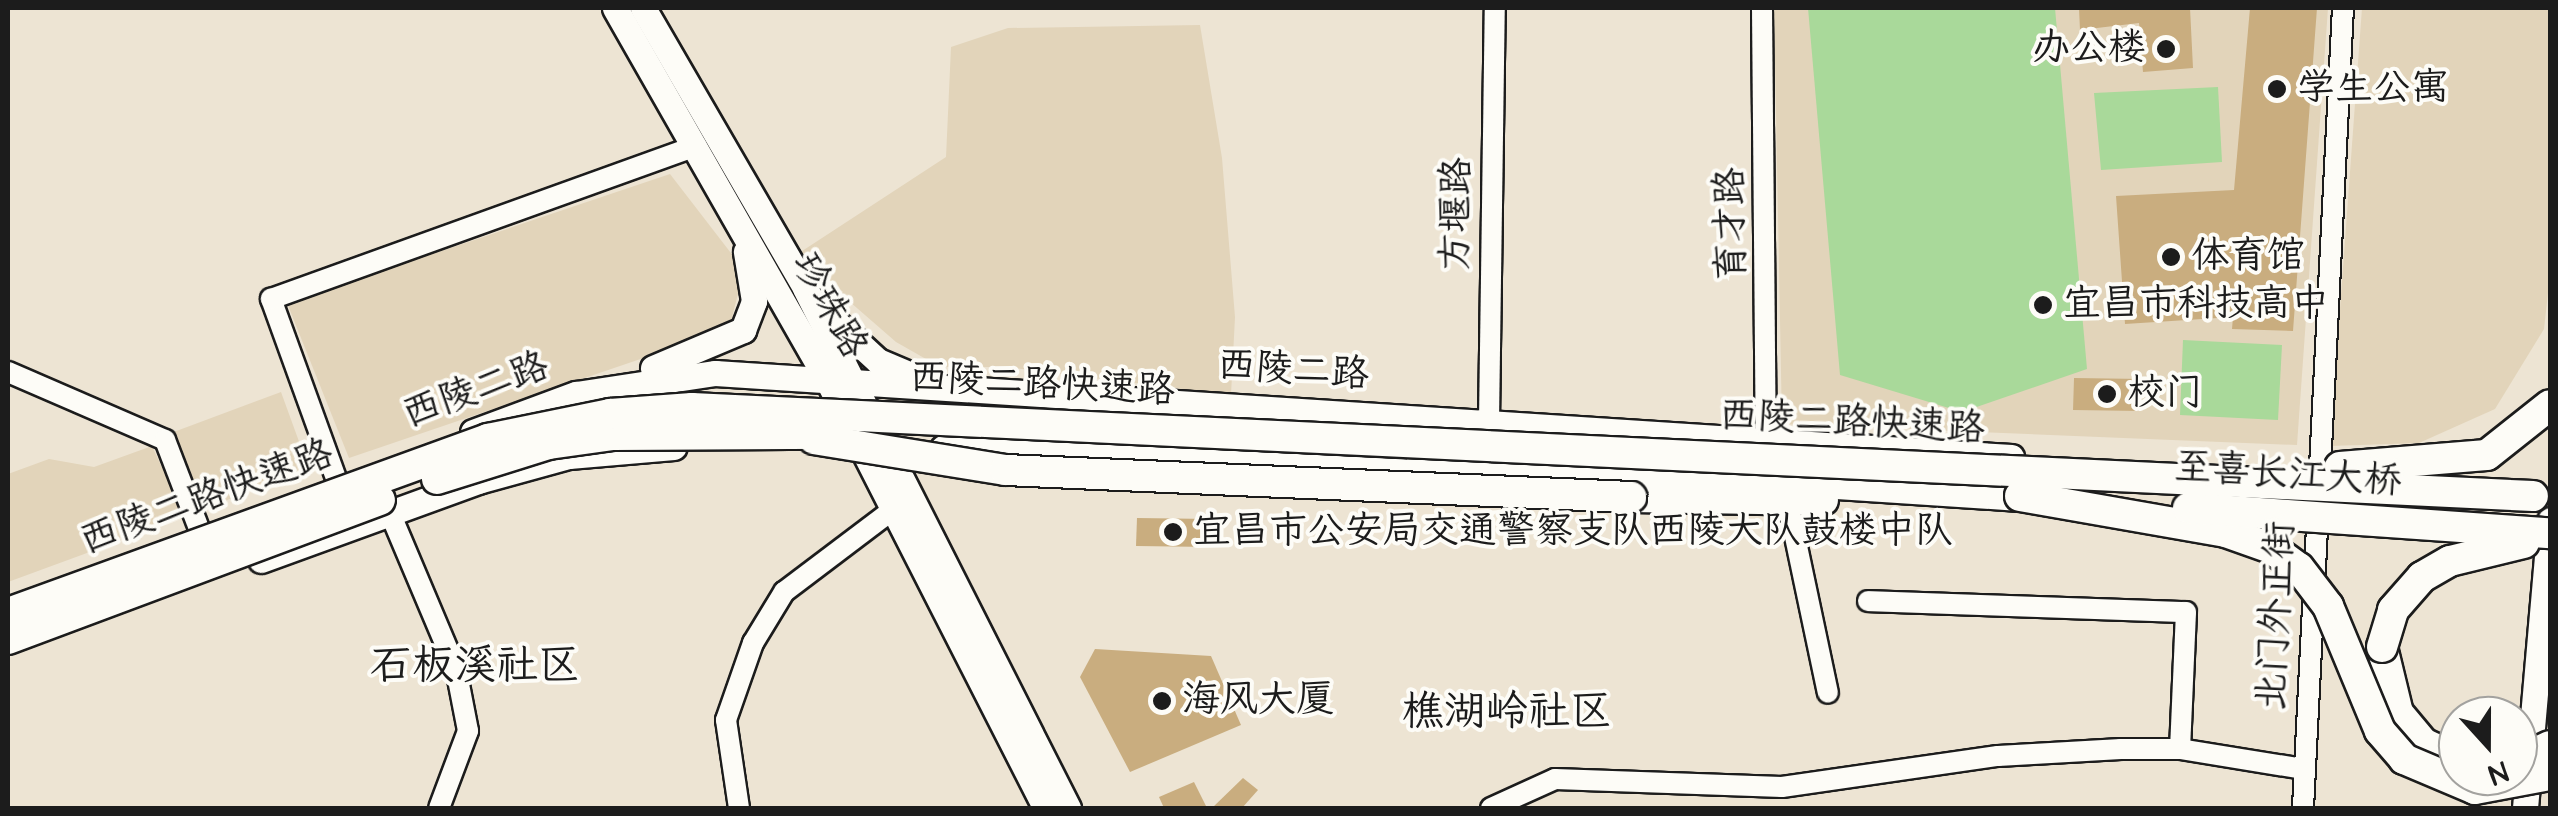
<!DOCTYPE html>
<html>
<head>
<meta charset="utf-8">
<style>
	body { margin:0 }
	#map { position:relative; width:2558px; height:816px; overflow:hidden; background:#ede4d3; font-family:"Architects Daughter","LXGW WenKai TC",sans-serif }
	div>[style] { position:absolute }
	.built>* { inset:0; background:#e2d4ba }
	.green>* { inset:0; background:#a9d99a }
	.building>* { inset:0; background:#c9ad7f }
	.roads { filter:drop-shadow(2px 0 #1c1c1c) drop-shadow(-2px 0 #1c1c1c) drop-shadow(0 2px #1c1c1c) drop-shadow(0 -2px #1c1c1c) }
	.minor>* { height:20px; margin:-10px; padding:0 10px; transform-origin:10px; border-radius:10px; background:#fdfcf7 }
	.major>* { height:25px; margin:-12.5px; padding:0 12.5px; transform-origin:12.5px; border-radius:12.5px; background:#fdfcf7 }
	.highway>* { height:30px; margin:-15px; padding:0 15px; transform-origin:15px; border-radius:15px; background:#fdfcf7 }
	.bridges { filter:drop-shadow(2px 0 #1c1c1c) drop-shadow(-2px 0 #1c1c1c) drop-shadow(0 2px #1c1c1c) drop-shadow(0 -2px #1c1c1c) }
	.highway-bridge>* { height:30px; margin:-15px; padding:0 15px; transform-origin:15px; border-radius:15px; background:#fdfcf7 }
	.dots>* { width:28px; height:28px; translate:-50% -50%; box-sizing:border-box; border:5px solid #fdfcf7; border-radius:50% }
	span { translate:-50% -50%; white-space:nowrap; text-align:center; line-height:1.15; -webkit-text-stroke:8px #fdfcf7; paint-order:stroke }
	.poi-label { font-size:38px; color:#1c1c1c }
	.right { translate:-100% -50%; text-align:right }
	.left { translate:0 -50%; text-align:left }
	.street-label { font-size:38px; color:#1c1c1c }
	.quarter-label { font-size:42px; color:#1c1c1c }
	.frame { position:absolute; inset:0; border:10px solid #1c1c1c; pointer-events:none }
	.north { position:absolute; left:2438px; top:696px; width:100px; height:100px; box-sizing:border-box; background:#fdfcf7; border:2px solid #a3a29f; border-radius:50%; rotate:159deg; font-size:28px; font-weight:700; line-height:40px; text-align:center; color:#1c1c1c }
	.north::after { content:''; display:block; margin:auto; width:35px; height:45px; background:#1c1c1c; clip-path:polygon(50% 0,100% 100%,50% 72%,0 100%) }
</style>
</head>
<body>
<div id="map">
	<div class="built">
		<i style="clip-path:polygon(1774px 8px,2328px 8px,2297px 445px,1782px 424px)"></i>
		<i style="clip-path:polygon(2362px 8px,2550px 8px,2550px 275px,2544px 329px,2495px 409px,2419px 443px,2330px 446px)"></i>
		<i style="clip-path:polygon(1200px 25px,1222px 158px,1235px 317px,1231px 395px,1006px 367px,940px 367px,896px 342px,796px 255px,946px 157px,951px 47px,1008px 28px)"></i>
		<i style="clip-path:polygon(670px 174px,744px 270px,729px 329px,349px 458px,287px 303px)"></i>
		<i style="clip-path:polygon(281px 392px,309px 469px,201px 510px,171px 433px)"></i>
		<i style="clip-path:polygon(152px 446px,185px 517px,8px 582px,8px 474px,49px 459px,94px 467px)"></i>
	</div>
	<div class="green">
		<i style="clip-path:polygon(1808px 8px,2055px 8px,2087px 369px,1962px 412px,1840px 375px)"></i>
		<i style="clip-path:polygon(2218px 87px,2222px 162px,2101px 170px,2094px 93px)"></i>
		<i style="clip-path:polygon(2183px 340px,2282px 345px,2278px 420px,2180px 415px)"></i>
	</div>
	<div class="building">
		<i style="clip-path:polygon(2079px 8px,2190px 8px,2193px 68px,2143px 72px,2139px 23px,2080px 30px)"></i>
		<i style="clip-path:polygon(2250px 8px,2317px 8px,2293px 331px,2232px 329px,2233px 317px,2125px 324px,2116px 196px,2234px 190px)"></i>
		<i style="clip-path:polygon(2074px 378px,2142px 379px,2141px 411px,2073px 410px)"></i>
		<i style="clip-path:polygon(1137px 518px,1211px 519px,1210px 547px,1136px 546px)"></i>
		<i style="clip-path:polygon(1095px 649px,1211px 656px,1241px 725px,1130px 772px,1080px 677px)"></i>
		<i style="clip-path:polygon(1243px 778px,1258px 790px,1242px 808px,1212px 808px)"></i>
		<i style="clip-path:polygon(1194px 782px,1207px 808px,1164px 808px,1159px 797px)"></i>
	</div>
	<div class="roads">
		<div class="minor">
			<i style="left:1762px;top:8px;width:431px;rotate:89.5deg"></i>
			<i style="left:8px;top:372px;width:171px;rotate:23.4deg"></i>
			<i style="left:165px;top:440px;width:97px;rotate:69deg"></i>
			<i style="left:1489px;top:421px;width:413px;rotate:-89.2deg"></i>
			<i style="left:337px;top:481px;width:194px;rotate:-109.9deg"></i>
			<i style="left:271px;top:299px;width:452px;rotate:-19.8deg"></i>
			<i style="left:1786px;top:494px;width:203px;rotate:78.1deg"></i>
			<i style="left:390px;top:513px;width:169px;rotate:67.1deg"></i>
			<i style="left:456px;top:669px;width:63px;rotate:79deg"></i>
			<i style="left:468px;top:731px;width:82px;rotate:110.6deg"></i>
			<i style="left:1868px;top:601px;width:318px;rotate:2deg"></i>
			<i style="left:2186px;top:612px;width:137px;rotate:92.5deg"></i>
			<i style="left:739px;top:808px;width:89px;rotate:-98.4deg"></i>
			<i style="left:726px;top:720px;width:82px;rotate:-70.7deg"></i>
			<i style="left:753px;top:643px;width:60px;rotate:-58.7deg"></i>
			<i style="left:784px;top:592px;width:139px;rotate:-37.1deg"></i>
			<i style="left:1491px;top:808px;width:70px;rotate:-24.4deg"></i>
			<i style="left:1555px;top:779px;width:227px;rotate:2deg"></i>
			<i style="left:1782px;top:787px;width:218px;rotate:-8.2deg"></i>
			<i style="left:1998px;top:756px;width:123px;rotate:-3.3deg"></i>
			<i style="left:2121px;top:749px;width:59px"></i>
			<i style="left:2180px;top:749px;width:126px;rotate:9.2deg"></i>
			<i style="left:2303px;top:808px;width:801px;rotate:-87.14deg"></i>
		</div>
		<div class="major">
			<i style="left:615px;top:8px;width:427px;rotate:60.3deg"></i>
			<i style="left:827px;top:379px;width:482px;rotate:63deg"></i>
			<i style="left:643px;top:8px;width:323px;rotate:59.9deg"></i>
			<i style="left:805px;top:288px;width:583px;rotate:63.17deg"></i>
			<i style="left:829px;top:316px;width:67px;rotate:42.6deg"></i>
			<i style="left:878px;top:361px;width:43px;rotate:23deg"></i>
			<i style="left:653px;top:368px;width:98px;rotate:-22.9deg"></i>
			<i style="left:743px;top:330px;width:31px;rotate:-69deg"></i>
			<i style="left:754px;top:301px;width:50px;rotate:-99.3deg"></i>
			<i style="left:473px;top:432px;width:110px;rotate:-20.3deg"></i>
			<i style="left:576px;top:394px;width:141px;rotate:-8.6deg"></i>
			<i style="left:715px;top:373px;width:1299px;rotate:3.71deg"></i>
			<i style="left:943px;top:448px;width:531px;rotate:2.92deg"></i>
			<i style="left:261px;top:560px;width:231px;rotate:-20deg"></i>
			<i style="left:478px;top:481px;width:94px;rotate:-15.4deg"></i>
			<i style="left:569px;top:456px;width:105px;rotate:-4.9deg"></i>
			<i style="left:2525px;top:808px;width:289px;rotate:-85deg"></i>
		</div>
		<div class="highway">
			<i style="left:1422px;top:457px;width:599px;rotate:3.73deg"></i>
			<i style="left:1631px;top:497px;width:192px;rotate:0.9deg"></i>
			<i style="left:2382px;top:647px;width:68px;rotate:76.4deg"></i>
			<i style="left:2398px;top:713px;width:39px;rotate:50deg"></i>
			<i style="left:2423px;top:743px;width:38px;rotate:25deg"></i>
		</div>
	</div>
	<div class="bridges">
		<div class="highway-bridge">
			<i style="left:814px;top:439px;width:193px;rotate:9.2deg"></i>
			<i style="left:1005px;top:470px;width:627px;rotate:2.47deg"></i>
			<i style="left:2340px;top:467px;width:147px;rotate:-4.7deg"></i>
			<i style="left:2487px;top:455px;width:80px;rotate:-38.4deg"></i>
			<i style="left:437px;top:479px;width:117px;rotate:-17.4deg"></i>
			<i style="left:549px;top:444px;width:65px;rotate:-8deg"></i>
			<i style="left:613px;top:435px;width:222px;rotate:-0.3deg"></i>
			<i style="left:2020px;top:496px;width:209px;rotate:9.9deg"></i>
			<i style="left:2226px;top:532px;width:48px;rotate:19.6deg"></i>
			<i style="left:2271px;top:548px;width:34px;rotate:36deg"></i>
			<i style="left:2299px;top:568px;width:48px;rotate:52.7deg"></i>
			<i style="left:2328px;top:606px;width:135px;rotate:67.4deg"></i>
			<i style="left:2380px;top:731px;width:37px;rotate:49deg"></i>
			<i style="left:2404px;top:759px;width:77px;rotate:22.9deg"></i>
			<i style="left:2475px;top:789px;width:76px;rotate:-10.6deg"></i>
			<i style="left:2188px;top:508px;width:363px;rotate:4deg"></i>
			<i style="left:8px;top:613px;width:511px;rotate:-19.93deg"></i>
			<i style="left:488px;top:439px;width:125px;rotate:-11.6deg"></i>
			<i style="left:610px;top:414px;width:82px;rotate:-4.2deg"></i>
			<i style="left:692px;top:408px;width:1843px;rotate:2.74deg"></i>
			<i style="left:8px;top:639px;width:397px;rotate:-20.5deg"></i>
			<i style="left:2382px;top:647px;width:39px;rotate:-73deg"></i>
			<i style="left:2393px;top:610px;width:44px;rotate:-48.7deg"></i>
			<i style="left:2422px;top:577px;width:32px;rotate:-30deg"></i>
			<i style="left:2450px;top:561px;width:76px;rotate:-13.7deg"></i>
			<i style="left:2518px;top:761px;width:35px;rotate:-25deg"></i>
		</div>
	</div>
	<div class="dots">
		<i style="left:2166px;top:49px;background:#1c1c1c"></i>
		<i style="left:2277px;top:89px;background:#1c1c1c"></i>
		<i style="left:2171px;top:257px;background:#1c1c1c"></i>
		<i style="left:2043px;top:305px;background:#1c1c1c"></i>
		<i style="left:2107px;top:394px;background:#1c1c1c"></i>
		<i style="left:1173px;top:532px;background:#1c1c1c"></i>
		<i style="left:1162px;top:701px;background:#1c1c1c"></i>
	</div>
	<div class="poi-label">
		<span class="right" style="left:2146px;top:49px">办公楼</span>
		<span class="left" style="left:2297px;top:89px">学生公寓</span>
		<span class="left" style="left:2191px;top:257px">体育馆</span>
		<span class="left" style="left:2063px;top:305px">宜昌市科技高中</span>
		<span class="left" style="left:2127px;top:394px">校门</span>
		<span class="left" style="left:1193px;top:532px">宜昌市公安局交通警察支队西陵大队鼓楼中队</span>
		<span class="left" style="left:1182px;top:701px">海风大厦</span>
	</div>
	<div class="street-label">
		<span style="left:1457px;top:214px;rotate:-89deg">方堰路</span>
		<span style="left:1732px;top:224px;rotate:-91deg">育才路</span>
		<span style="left:829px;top:306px;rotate:61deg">珍珠路</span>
		<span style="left:1293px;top:371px;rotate:4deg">西陵二路</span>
		<span style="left:1042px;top:385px;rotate:3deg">西陵二路快速路</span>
		<span style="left:476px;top:391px;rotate:-20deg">西陵二路</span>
		<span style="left:1852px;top:423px;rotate:3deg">西陵二路快速路</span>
		<span style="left:2288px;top:475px;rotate:4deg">至喜长江大桥</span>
		<span style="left:207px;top:498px;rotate:-20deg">西陵二路快速路</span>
		<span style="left:2277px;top:616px;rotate:-87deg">北门外正街</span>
	</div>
	<div class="quarter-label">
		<span style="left:475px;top:666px">石板溪社区</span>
		<span style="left:1507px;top:712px">樵湖岭社区</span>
	</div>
	<div class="frame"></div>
	<div class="north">N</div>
</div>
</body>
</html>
